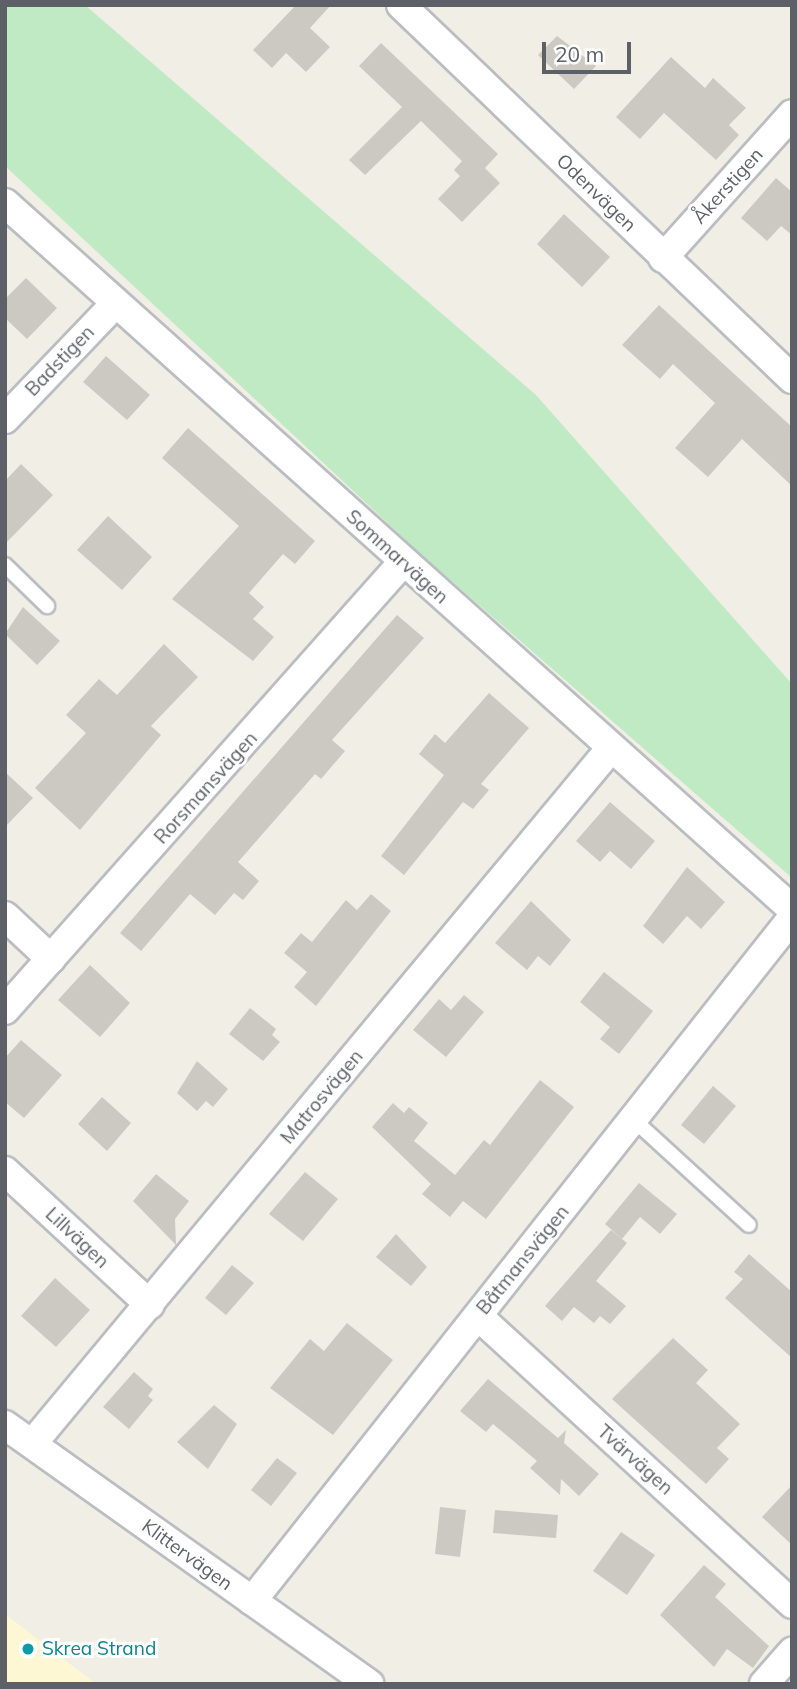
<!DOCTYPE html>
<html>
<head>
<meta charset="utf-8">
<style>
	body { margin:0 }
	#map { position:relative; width:797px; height:1689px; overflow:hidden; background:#f1efe5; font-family:Mulish,sans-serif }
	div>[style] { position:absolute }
	.green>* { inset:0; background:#c0eac3 }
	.sand>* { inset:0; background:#fef7d3 }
	.building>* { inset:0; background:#ccc9c2 }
	.roads { filter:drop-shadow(2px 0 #babdc2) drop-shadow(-2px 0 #babdc2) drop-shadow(0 2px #babdc2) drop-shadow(0 -2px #babdc2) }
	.service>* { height:14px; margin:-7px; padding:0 7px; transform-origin:7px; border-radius:7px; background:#fff }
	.minor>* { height:28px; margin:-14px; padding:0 14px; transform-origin:14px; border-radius:14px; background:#fff }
	.dots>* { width:19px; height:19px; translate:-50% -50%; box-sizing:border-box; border:4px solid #fff; border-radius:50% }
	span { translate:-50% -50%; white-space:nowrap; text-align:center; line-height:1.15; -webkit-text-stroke:6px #fff; paint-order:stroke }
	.street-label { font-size:19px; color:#5d6167 }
	.culture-label { font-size:19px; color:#0d838f }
	.left { translate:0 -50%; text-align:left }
	.frame { position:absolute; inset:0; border:7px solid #5d6167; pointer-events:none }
	.scale { position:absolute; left:542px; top:42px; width:89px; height:32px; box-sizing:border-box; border:4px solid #5d6167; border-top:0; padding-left:9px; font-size:21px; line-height:24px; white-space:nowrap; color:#5d6167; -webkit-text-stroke:5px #fff; paint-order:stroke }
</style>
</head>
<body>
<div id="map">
	<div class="green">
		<i style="clip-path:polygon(5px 5px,85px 5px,536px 395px,792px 684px,792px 878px,424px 557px,5px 166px)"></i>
	</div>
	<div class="sand">
		<i style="clip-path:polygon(5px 1614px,96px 1684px,5px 1684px)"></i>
	</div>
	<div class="building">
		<i style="clip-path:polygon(296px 5px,331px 5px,310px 28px,330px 47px,306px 72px,286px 53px,272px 68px,253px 50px)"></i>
		<i style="clip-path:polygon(557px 36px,596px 66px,574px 89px,538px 55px)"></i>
		<i style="clip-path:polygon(381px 43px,498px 154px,485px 168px,500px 183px,462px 222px,438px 199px,460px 176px,454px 170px,462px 161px,421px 121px,365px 175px,349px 160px,402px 107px,359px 66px)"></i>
		<i style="clip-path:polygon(671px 57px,705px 88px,713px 78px,746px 108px,729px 125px,739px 135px,716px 160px,664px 113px,640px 139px,616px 117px)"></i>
		<i style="clip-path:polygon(776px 178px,792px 192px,792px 235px,781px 226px,767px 241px,741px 218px)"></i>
		<i style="clip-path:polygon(564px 214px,610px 257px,582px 287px,537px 244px)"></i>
		<i style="clip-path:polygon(26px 278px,57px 308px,27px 339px,5px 318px,5px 299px)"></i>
		<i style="clip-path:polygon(659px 305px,792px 427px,792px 486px,742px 439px,708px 477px,675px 448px,715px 403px,673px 364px,660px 379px,622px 345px)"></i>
		<i style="clip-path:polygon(106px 356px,150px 395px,127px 420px,83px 382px)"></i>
		<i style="clip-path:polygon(188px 428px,315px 541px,295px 564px,283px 554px,249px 593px,264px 607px,253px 619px,274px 637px,253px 661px,172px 599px,239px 526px,162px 458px)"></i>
		<i style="clip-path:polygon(21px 464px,53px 495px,5px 544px,5px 481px)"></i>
		<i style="clip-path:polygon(108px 516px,152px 557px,122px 590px,77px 550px)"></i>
		<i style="clip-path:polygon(23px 607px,60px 641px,37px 665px,5px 634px)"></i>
		<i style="clip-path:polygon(397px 615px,424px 638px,332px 740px,345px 751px,321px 779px,315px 774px,238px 862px,259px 881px,243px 900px,234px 893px,215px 915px,190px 894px,141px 951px,120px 933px)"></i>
		<i style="clip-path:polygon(164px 644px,198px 677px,151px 726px,161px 735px,80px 830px,35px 788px,86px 733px,66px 715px,99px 679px,117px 695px)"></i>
		<i style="clip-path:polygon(489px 693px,529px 728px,481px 784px,489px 790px,473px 809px,463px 802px,404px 875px,381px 856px,444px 775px,419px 754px,435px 734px,445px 743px)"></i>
		<i style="clip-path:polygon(5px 772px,33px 798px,5px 827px)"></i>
		<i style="clip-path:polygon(610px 802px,655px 841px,631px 869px,610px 851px,600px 862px,576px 841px)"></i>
		<i style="clip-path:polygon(687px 867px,725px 902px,701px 929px,687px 916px,663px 944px,643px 926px)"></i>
		<i style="clip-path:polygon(371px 894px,391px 911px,316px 1006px,294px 987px,307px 972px,284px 953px,301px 933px,312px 942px,346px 900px,357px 910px)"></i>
		<i style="clip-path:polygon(531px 901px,571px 940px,550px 966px,538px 956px,527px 970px,495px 943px)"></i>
		<i style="clip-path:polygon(90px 965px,130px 1003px,100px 1037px,58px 1000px)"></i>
		<i style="clip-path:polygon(604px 972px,653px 1011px,619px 1054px,600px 1039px,610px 1027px,580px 1002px)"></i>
		<i style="clip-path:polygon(464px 995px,484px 1012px,446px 1057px,413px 1030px,439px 999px,451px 1010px)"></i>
		<i style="clip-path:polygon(250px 1008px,276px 1029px,272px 1035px,280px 1042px,263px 1061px,229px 1034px)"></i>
		<i style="clip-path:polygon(21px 1040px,62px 1075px,24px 1118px,5px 1102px,5px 1058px)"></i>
		<i style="clip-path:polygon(197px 1061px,228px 1089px,213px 1107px,206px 1101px,197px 1111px,177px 1093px)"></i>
		<i style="clip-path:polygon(540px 1080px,574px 1107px,486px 1219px,463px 1201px,450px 1217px,422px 1194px,431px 1184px,372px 1127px,393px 1103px,404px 1113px,409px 1107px,428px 1123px,414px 1141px,455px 1175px,484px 1140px,490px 1145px)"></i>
		<i style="clip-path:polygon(713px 1086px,736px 1106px,704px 1144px,681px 1125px)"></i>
		<i style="clip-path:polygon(102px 1097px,131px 1123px,107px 1151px,78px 1124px)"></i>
		<i style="clip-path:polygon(305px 1172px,338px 1199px,303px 1241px,269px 1214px)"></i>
		<i style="clip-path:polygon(156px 1174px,189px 1201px,175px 1219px,176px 1245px,133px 1201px)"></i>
		<i style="clip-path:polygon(639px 1183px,677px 1214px,660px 1234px,640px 1217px,622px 1239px,605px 1224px)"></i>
		<i style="clip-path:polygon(611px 1230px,627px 1243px,596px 1281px,626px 1306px,610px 1324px,600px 1316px,594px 1323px,574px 1307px,562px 1321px,545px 1306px)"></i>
		<i style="clip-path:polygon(396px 1234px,427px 1267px,411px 1286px,376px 1257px)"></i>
		<i style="clip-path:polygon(749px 1254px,792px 1292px,792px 1358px,725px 1298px,743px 1279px,734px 1272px)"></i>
		<i style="clip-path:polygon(232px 1265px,254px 1283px,226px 1315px,205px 1298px)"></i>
		<i style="clip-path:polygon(55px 1278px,90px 1310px,56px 1347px,21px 1316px)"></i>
		<i style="clip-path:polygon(347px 1323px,393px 1360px,333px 1435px,270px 1388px,310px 1339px,324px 1351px)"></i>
		<i style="clip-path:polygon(673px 1338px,708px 1370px,696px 1383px,740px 1424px,717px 1448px,729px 1459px,706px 1484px,612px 1399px)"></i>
		<i style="clip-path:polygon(134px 1372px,153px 1389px,148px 1396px,153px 1400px,129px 1429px,103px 1407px)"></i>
		<i style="clip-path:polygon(488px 1379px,558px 1438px,566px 1430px,564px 1443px,599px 1474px,579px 1496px,561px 1479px,560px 1495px,530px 1468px,537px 1461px,493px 1424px,486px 1432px,460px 1411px)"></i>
		<i style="clip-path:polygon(214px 1405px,237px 1424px,208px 1469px,177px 1442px)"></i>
		<i style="clip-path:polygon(277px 1458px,297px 1473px,271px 1506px,251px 1490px)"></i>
		<i style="clip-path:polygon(792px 1485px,792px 1545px,762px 1517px)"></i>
		<i style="clip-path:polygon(440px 1507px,466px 1510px,460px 1557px,435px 1554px)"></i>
		<i style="clip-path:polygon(495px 1510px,558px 1515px,556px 1538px,493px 1533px)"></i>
		<i style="clip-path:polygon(621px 1532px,655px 1555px,627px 1595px,593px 1571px)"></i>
		<i style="clip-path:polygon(704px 1565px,726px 1584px,715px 1597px,769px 1646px,753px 1668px,727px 1649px,714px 1667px,660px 1615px)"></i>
	</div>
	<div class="roads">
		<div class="service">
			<i style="left:5px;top:565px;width:59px;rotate:44.3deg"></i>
			<i style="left:635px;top:1121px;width:154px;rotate:42.4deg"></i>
		</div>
		<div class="minor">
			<i style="left:401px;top:5px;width:541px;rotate:43.73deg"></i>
			<i style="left:5px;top:203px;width:1057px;rotate:41.89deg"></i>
			<i style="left:663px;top:258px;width:193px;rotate:-48.1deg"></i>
			<i style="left:5px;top:419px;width:159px;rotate:-46.3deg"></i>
			<i style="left:5px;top:916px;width:63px;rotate:43.1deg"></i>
			<i style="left:5px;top:1010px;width:599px;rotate:-48.38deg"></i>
			<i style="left:5px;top:1171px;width:197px;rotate:42.7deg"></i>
			<i style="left:478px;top:1316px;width:426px;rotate:42.5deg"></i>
			<i style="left:5px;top:1425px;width:447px;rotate:35.4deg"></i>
			<i style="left:32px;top:1444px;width:905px;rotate:-50.24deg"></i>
			<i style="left:252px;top:1601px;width:871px;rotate:-51.67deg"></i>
			<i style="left:764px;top:1684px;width:43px;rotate:-48.8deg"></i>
		</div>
	</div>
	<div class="dots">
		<i style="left:28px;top:1649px;background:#0f9aa8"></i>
	</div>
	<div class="street-label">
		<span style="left:728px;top:186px;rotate:-48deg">Åkerstigen</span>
		<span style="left:596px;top:193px;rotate:44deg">Odenvägen</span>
		<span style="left:60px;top:361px;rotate:-46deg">Badstigen</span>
		<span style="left:397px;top:557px;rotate:42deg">Sommarvägen</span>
		<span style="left:206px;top:788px;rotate:-48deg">Rorsmansvägen</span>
		<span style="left:322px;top:1097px;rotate:-50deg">Matrosvägen</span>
		<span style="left:77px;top:1238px;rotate:43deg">Lillvägen</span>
		<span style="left:523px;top:1260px;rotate:-51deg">Båtmansvägen</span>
		<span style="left:635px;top:1460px;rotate:42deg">Tvärvägen</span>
		<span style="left:187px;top:1555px;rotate:36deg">Klittervägen</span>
	</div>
	<div class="culture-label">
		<span class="left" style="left:42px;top:1649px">Skrea Strand</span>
	</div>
	<div class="frame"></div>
	<div class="scale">20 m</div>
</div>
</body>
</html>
